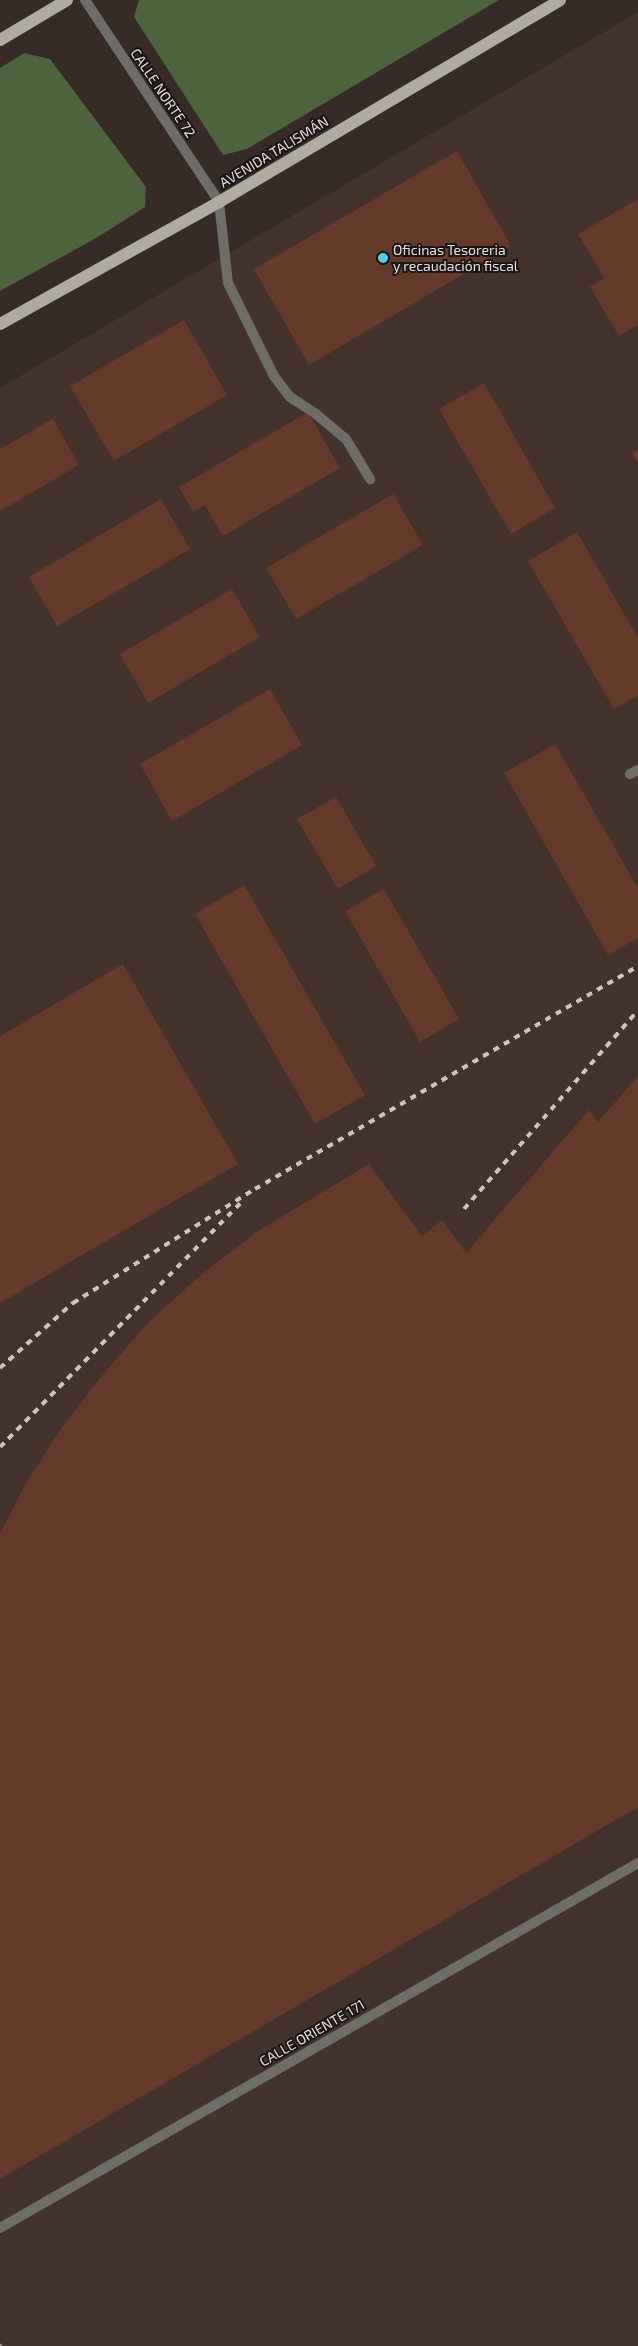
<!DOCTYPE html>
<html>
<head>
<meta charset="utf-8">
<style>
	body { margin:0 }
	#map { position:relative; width:638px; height:2346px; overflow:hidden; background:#362b26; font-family:"Exo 2",sans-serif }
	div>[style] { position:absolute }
	.built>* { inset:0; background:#44332c }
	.forest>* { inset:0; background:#4d633d }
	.building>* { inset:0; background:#643a2a }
	.lane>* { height:10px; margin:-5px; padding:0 5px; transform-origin:5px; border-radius:5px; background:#6f6d68 }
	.street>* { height:10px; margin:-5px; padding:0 5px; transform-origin:5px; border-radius:5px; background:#6f6d68 }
	.primary>* { height:12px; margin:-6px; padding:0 6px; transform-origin:6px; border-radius:6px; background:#b0aba1 }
	.rail>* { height:4px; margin-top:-2px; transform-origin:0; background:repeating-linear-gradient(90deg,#cdc4c2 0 6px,transparent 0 12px) }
	.dots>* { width:14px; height:14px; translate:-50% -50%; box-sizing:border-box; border:2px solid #1a1413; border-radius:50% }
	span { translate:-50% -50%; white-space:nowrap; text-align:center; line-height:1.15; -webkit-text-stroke:4px #1a1413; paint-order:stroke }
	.street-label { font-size:14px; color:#e8e0de }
	.poi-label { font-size:14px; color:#e8e0de }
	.left { translate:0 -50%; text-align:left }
</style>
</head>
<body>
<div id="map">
	<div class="built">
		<i style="clip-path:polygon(638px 12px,638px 2346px,0 2346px,0 388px)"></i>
	</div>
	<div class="forest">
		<i style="clip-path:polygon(139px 0,499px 0,247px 149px,223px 155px,134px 17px)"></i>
		<i style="clip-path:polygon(24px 53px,50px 59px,146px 187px,145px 207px,98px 237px,0 291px,0 68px)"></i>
	</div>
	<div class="building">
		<i style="clip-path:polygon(457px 151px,511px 246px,309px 365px,254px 269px)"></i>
		<i style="clip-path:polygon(638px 199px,638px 325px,619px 336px,590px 287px,604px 278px,578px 234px)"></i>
		<i style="clip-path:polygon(184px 320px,227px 395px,114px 461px,70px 386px)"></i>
		<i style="clip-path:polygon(484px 383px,555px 508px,511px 534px,439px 409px)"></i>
		<i style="clip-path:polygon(308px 412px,340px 468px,223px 536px,205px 505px,193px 512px,179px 487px)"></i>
		<i style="clip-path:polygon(53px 419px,79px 465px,0 511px,0 449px)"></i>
		<i style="clip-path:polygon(638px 450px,638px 464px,632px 453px)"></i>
		<i style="clip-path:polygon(393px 494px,423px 545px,296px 619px,266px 568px)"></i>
		<i style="clip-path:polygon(161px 499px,190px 549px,57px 626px,29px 577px)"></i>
		<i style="clip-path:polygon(577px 532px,638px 638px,638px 695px,614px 709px,528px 561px)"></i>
		<i style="clip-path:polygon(232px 589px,260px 637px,148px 703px,120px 654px)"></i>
		<i style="clip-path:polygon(270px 689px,302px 745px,172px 821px,140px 764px)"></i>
		<i style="clip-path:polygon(555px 744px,638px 888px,638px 938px,608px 955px,504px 773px)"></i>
		<i style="clip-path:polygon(336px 797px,376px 866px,338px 889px,297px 819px)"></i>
		<i style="clip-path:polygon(244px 885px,365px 1095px,315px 1124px,195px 914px)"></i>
		<i style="clip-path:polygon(384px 889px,459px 1019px,420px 1042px,345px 911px)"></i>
		<i style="clip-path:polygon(123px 964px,238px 1164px,0 1303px,0 1036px)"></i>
		<i style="clip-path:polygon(638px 1076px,638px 1807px,0 2179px,0 1533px,25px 1485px,62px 1427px,105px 1372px,150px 1321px,201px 1275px,255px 1233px,369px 1164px,422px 1236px,442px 1220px,466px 1253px,589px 1110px,598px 1122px)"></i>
	</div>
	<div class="lane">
		<i style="left:219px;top:202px;width:81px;rotate:83.7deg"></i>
		<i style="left:228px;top:283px;width:104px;rotate:63.7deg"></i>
		<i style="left:274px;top:376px;width:26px;rotate:53deg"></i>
		<i style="left:290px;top:397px;width:31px;rotate:33deg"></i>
		<i style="left:316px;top:414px;width:39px;rotate:40deg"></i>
		<i style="left:346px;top:439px;width:47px;rotate:59deg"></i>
		<i style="left:630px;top:774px;width:9px;rotate:-27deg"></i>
	</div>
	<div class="street">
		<i style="left:85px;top:0;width:242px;rotate:56.4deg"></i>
		<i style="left:0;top:2228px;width:735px;rotate:-29.77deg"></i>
	</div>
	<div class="primary">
		<i style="left:0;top:40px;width:78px;rotate:-30.8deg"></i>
		<i style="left:0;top:324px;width:251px;rotate:-29.1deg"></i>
		<i style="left:219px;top:202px;width:396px;rotate:-30.6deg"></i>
	</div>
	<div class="rail">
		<i style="left:464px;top:1209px;width:264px;rotate:-48.8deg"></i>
		<i style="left:0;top:1368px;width:98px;rotate:-41.7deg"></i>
		<i style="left:73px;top:1303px;width:215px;rotate:-32.1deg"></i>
		<i style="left:255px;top:1189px;width:443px;rotate:-30.2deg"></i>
		<i style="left:0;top:1447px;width:343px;rotate:-45.4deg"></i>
		<i style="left:0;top:2345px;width:1px;rotate:45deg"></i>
	</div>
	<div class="dots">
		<i style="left:383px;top:258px;background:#55cae0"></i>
	</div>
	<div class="street-label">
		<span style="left:163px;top:93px;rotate:56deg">CALLE NORTE 72</span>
		<span style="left:274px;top:152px;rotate:-31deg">AVENIDA TALISMÁN</span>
		<span style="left:312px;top:2033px;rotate:-30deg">CALLE ORIENTE 171</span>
	</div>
	<div class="poi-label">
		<span class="left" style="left:393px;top:258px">Oficinas Tesoreria<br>y recaudación fiscal</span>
	</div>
</div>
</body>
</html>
